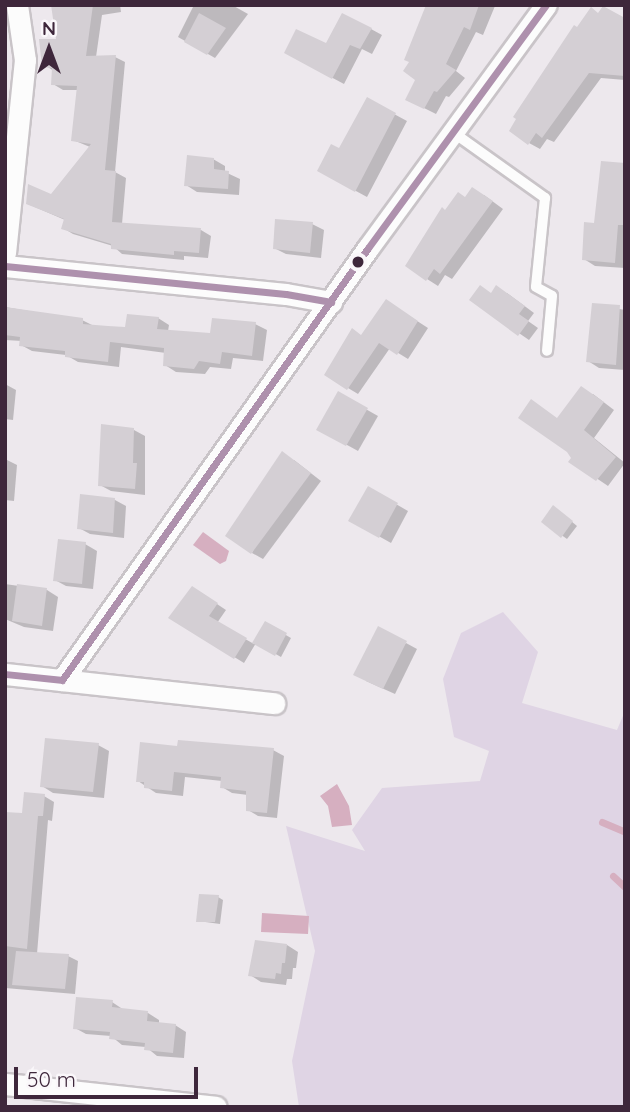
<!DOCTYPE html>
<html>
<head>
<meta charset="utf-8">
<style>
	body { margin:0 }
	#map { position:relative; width:630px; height:1112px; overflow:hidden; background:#ede8ed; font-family:Quicksand,sans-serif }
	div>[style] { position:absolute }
	.green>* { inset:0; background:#dfd4e4 }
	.water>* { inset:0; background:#d6afc0 }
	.shadow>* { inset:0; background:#0003 }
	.stream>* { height:7px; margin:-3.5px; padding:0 3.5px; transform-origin:3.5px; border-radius:3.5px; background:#d6afc0 }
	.building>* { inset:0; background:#d4cfd4 }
	.roads { filter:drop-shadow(2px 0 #c9c4c8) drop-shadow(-2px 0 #c9c4c8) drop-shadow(0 2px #c9c4c8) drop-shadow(0 -2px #c9c4c8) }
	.service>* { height:10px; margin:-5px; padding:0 5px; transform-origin:5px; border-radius:5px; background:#fcfcfc }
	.minor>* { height:21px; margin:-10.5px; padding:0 10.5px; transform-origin:10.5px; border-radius:10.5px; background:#fcfcfc }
	.bus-1>* { height:7px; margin:-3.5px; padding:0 3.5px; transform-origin:3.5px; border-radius:3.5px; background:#ae91ad }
	.dots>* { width:19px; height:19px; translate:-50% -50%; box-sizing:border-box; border:4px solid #faf7fa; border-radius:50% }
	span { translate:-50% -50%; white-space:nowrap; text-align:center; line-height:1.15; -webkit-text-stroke:7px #faf7fa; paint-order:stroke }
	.frame { position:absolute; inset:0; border:7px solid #3e273b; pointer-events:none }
	.north { position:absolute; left:14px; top:14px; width:70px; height:70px; -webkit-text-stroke:5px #faf7fa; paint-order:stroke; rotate:0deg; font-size:19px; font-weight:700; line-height:28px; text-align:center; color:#3e273b }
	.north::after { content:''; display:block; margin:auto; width:24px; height:32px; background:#3e273b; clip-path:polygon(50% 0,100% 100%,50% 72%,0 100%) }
	.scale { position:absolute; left:14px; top:1067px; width:184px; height:32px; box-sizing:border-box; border:4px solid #3e273b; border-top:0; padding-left:9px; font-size:21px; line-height:24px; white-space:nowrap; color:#3e273b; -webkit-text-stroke:5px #faf7fa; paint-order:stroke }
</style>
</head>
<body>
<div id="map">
	<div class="green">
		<i style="clip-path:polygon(503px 612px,538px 652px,522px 703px,617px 730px,625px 711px,625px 1107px,299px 1107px,292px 1061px,315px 951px,286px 826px,365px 851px,352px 830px,382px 788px,480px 781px,489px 751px,454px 737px,443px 679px,461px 633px)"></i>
	</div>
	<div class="water">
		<i style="clip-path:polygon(203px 532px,229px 551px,226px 561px,220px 564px,193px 545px)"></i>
		<i style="clip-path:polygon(337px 784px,349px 806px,352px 825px,332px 827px,328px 806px,320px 796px)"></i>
		<i style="clip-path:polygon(262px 913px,309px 916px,308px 934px,261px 932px)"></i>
	</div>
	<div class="shadow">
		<i style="clip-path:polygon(53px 5px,120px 5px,121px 12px,102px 15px,96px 57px,115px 57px,125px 62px,115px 172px,126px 178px,122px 224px,201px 230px,211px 236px,208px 258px,184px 256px,184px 260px,122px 254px,113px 246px,73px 234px,63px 228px,65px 220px,28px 204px,51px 196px,90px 147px,73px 140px,78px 90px,63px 90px,53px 84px,54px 71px,46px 66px,58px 40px)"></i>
		<i style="clip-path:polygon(194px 5px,232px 5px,248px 14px,215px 58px,178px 37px)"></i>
		<i style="clip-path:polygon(429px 5px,499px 5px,495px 6px,483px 35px,476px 32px,456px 71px,465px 78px,449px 97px,446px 96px,436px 114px,418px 105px,417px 79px,411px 62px)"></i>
		<i style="clip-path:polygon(604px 8px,625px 19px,625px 80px,601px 78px,554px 142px,547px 139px,540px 149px,529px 143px)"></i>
		<i style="clip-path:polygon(371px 29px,382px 35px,372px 54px,362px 49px,344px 84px,297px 59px)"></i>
		<i style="clip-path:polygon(368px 100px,407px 121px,367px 197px,319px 171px,340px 151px)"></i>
		<i style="clip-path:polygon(213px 159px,225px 166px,225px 172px,240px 179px,239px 195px,197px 192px,186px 185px)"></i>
		<i style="clip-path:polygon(625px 165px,625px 268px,595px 266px,584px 259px,596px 224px)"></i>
		<i style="clip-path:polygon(484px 195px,503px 209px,452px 279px,445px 275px,438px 286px,427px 279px,466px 199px)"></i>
		<i style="clip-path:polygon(312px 224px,324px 230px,321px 258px,286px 254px,274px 248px)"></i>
		<i style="clip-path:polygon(507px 293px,534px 313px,528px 321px,538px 328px,529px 340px,471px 300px)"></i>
		<i style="clip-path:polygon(593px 304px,625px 310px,625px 370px,599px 368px,588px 361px)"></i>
		<i style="clip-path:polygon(5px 307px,82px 320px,94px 326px,127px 328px,158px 318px,169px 325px,168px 331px,212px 335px,255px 324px,267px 330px,263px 361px,233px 358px,231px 369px,210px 367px,205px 374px,176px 372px,165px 365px,166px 353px,121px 347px,119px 367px,78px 362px,66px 355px,32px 351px,21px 345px,22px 341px,5px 340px)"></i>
		<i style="clip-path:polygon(397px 308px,428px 328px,408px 359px,390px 348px,358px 394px,348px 388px,362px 336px)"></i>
		<i style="clip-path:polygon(5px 384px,16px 390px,13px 420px,5px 419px)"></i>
		<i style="clip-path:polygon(339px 394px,378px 416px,358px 451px,318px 429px)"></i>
		<i style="clip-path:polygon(593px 394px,614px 410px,594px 438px,625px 463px,608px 486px,571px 461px,573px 458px,558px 419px)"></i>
		<i style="clip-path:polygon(134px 430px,145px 436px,145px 495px,111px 491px,100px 485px)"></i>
		<i style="clip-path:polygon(5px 459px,17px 465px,14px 501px,5px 500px)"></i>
		<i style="clip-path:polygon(294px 460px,321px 481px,263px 559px,252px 553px)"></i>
		<i style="clip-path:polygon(368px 488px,408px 511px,391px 543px,350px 520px)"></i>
		<i style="clip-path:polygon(82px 496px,115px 500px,126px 506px,124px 538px,90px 534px,79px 528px)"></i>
		<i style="clip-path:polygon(559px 511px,577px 526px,567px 539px,543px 522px)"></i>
		<i style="clip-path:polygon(85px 544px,97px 551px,93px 589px,66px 586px,55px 580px)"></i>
		<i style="clip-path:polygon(5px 584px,47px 590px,58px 597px,53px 631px,24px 627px,5px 619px)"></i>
		<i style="clip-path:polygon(202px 594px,226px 610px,217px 623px,254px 644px,265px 623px,291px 638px,281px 657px,256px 643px,244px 663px,171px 618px)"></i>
		<i style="clip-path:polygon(406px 643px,417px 649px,395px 694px,366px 681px)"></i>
		<i style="clip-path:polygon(98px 745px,109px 751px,104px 798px,53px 793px,42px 786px)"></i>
		<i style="clip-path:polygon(178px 748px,273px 750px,284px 756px,277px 818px,258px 816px,248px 810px,248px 795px,232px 793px,222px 787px,222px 781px,185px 777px,183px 796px,156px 793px,138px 781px)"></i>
		<i style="clip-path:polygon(44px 796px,54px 802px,52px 821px,48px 820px,37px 954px,68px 956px,78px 961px,75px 994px,5px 988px,5px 813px,23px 815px)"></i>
		<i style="clip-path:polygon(218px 897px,223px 900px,220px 924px,198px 921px)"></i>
		<i style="clip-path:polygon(287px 945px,298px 952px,296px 968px,293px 968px,292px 979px,287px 979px,286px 985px,261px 982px,250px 975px)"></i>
		<i style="clip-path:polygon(112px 1002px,124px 1010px,148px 1013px,159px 1020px,159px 1024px,175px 1025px,186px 1032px,184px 1058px,157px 1056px,146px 1047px,122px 1045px,111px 1036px,86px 1034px,75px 1028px)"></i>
	</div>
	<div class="stream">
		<i style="left:602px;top:822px;width:25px;rotate:23deg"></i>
		<i style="left:613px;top:876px;width:16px;rotate:43deg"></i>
	</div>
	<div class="building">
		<i style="clip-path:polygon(51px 5px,93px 5px,86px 56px,116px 55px,105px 170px,116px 171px,112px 222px,201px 228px,199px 253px,174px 251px,174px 255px,111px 249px,111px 244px,61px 229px,64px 219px,26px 204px,28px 184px,51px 194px,91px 144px,71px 141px,77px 86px,51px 85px,52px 68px,42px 67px,39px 39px,56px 39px)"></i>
		<i style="clip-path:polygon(426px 5px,479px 5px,470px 30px,464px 27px,446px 64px,456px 70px,437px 92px,434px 91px,424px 109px,405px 100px,415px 80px,403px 71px,409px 62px,404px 60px)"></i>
		<i style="clip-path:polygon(603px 6px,625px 18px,625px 76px,589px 73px,542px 138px,536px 133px,528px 145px,509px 131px,516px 119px,513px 117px,574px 25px,577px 27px,591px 7px,598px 13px)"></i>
		<i style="clip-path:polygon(199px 13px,226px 28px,207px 55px,184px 42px)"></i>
		<i style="clip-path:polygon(342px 13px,372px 28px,360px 49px,350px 45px,332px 79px,284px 53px,296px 29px,326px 43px)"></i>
		<i style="clip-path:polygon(367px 97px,396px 113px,355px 192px,317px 171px,331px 144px,339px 148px)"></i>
		<i style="clip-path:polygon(187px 155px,214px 158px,214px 169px,229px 171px,228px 189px,184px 186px)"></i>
		<i style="clip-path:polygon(601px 161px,625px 163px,625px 225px,618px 225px,615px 263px,582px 260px,584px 222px,594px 223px)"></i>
		<i style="clip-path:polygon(472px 187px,493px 201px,440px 274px,434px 269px,426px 281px,405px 266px,442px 207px,445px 210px,458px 192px,465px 197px)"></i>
		<i style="clip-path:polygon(275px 219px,313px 222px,310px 253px,273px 249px)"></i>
		<i style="clip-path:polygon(480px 285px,491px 293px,496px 285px,525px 306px,519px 314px,529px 321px,518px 336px,469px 300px)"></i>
		<i style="clip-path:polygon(386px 299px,418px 321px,397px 355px,379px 343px,347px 390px,324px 375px,352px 328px,361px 335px)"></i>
		<i style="clip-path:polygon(592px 303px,620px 305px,616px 365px,586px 362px)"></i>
		<i style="clip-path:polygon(5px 307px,83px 318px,83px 324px,108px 326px,125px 327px,127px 314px,159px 317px,157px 329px,210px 333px,212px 318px,256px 322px,252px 356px,222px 352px,220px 364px,199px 361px,194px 369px,163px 366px,164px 348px,110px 342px,108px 362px,65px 357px,65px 351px,19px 346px,20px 337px,5px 335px)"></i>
		<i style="clip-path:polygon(581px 386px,604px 402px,584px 430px,616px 457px,596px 481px,568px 462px,571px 458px,567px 452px,518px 418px,531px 399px,557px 418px)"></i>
		<i style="clip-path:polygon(338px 391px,368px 408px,346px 446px,316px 430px)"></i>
		<i style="clip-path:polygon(101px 424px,134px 428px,133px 463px,137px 463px,135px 489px,98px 486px)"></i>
		<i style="clip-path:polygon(282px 451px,311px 473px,251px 554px,225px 536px)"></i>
		<i style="clip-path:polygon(368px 486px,398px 503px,379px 538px,348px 521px)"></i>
		<i style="clip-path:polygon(80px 494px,115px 498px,113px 533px,77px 529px)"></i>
		<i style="clip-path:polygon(553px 505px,573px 521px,561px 538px,541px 522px)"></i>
		<i style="clip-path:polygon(58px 539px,86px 542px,82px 584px,53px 581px)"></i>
		<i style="clip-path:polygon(17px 584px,47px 588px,42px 626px,12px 621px)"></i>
		<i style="clip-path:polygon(192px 586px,218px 603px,209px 616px,247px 638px,234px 659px,168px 618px)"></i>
		<i style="clip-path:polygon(265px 621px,287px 633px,275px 656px,252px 643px)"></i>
		<i style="clip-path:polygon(378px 626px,407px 641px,383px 689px,353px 675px)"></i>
		<i style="clip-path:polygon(45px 738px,99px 743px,93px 792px,40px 787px)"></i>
		<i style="clip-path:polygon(178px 740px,274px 748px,267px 813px,246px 811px,246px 791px,220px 788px,221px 777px,174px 772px,172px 791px,144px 788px,144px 782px,136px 782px,140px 742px,177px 746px)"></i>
		<i style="clip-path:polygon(24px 792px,45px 794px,43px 816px,38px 816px,27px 949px,5px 946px,5px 812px,22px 813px)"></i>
		<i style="clip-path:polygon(199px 894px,219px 895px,215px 922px,196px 922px)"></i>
		<i style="clip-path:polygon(255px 940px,287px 944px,285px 963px,282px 963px,281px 974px,276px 973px,275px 979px,248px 976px)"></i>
		<i style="clip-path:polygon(16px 951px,69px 954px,65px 989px,12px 985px)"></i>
		<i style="clip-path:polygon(76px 997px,113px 1000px,112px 1007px,148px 1011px,147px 1021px,176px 1024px,173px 1053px,144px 1050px,145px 1043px,109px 1039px,110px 1032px,73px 1029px)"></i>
	</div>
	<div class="roads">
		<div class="service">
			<i style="left:454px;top:133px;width:112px;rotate:35.5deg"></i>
			<i style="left:545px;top:198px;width:89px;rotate:95.8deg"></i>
			<i style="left:536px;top:287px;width:18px;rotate:29deg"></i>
			<i style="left:552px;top:296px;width:55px;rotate:95.2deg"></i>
		</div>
		<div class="minor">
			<i style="left:5px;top:253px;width:194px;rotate:-84.1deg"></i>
			<i style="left:25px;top:60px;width:56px;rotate:-98.3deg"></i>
			<i style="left:5px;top:266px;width:282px;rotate:5.7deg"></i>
			<i style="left:286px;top:294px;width:46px;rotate:10.1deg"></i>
			<i style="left:5px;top:674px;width:271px;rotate:6.2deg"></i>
			<i style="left:62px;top:680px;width:529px;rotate:-54.69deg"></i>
			<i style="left:368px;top:248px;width:301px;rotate:-53.8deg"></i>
			<i style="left:5px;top:1084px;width:212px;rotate:6.2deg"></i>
		</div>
	</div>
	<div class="bus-1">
		<i style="left:5px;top:266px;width:282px;rotate:5.7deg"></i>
		<i style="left:286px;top:294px;width:46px;rotate:10.1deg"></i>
		<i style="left:5px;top:674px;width:57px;rotate:6deg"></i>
		<i style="left:62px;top:680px;width:529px;rotate:-54.69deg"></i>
		<i style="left:368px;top:248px;width:301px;rotate:-53.8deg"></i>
	</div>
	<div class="dots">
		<i style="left:358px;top:262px;background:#3e273b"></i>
	</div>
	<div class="frame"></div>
	<div class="north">N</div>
	<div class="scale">50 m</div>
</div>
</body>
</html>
